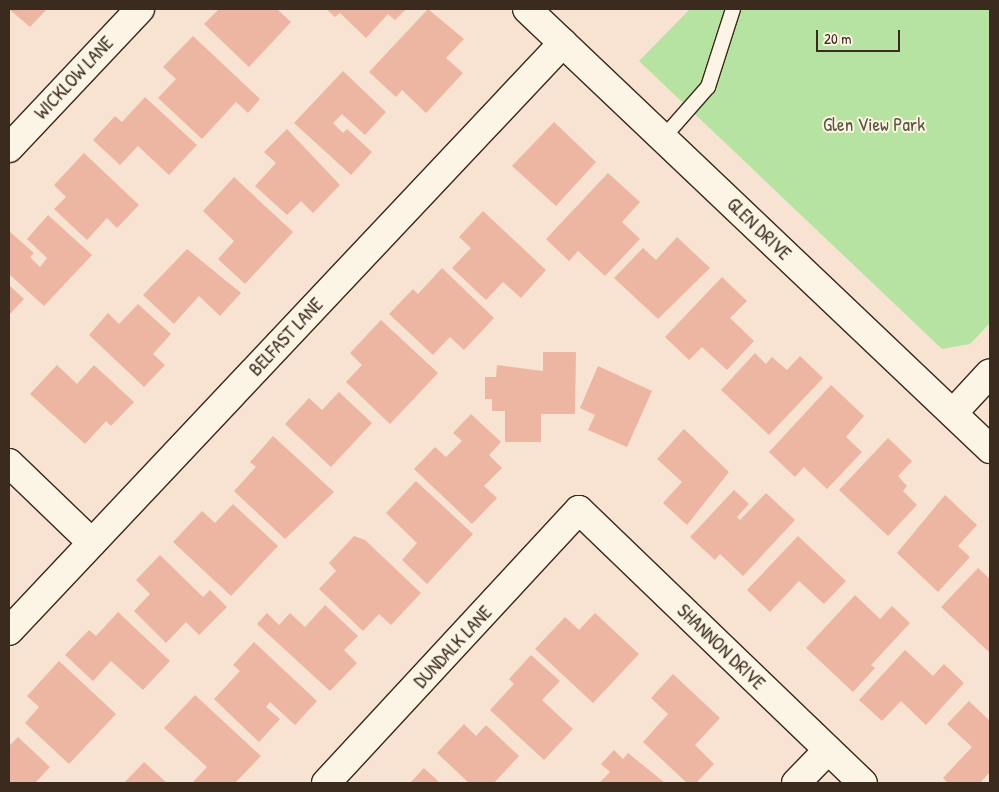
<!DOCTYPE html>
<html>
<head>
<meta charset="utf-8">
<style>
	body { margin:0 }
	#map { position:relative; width:999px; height:792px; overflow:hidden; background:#f8e2d1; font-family:"Patrick Hand",sans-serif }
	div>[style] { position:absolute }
	.green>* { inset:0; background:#b6e3a1 }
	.building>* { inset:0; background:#edb6a2 }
	.roads { filter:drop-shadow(1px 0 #3b2a1e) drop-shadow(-1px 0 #3b2a1e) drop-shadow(0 1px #3b2a1e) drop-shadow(0 -1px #3b2a1e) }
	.service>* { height:14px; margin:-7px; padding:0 7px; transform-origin:7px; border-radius:7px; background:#fcf5e5 }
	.minor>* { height:28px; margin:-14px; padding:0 14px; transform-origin:14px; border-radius:14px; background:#fcf5e5 }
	span { translate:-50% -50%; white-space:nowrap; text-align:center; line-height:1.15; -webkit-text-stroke:4px #fcf5e5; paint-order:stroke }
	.street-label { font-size:19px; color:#3b2a1e }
	.park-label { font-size:19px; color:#5a583f }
	.frame { position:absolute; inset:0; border:10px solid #3b2a1e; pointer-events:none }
	.scale { position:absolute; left:816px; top:30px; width:84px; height:22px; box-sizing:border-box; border:2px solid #3b2a1e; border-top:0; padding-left:6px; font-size:15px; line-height:18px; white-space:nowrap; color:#3b2a1e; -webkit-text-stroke:4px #fcf5e5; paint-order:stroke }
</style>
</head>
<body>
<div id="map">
	<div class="green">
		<i style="clip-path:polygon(690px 9px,990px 9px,990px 323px,970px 344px,942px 349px,639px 61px)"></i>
	</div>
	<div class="building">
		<i style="clip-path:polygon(9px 9px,47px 9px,30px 27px)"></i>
		<i style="clip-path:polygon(219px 9px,277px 9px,291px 22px,249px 67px,204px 24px)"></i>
		<i style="clip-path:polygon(326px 9px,406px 9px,395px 20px,388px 14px,366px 38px,340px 13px,335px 17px)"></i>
		<i style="clip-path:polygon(428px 9px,464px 39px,446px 58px,463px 73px,426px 113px,402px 90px,396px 97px,369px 72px)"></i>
		<i style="clip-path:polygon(193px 36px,260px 99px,248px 113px,236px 102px,202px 139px,158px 98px,176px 79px,163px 67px)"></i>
		<i style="clip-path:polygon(343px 71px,386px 112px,365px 135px,342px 114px,333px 123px,343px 133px,347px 129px,372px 152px,351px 175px,294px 123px)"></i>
		<i style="clip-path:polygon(145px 97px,197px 145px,169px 175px,138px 146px,120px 165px,93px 140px,115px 116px,122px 122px)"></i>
		<i style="clip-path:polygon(554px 122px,596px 162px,556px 206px,512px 166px)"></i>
		<i style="clip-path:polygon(287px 129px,340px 185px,313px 213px,301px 201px,287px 215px,255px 186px,276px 163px,264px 152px)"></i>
		<i style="clip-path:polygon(84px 153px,139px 205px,117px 228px,107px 218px,87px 240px,54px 209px,66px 197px,54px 185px)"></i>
		<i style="clip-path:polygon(608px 173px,640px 202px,622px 222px,640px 239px,605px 276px,578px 251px,569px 261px,546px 239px)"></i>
		<i style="clip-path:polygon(234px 177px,293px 232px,245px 284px,218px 259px,234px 241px,203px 211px)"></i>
		<i style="clip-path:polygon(483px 211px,546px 270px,521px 298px,503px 282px,486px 300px,452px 268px,471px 248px,459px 237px)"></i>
		<i style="clip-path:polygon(48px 215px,92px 255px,44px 306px,9px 274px,9px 231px,34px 253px,30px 257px,40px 267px,47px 258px,27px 239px)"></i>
		<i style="clip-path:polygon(677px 237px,710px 268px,658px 319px,614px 278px,643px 248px,656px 260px)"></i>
		<i style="clip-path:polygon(187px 249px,241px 293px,220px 316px,199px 296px,174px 324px,143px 295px)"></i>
		<i style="clip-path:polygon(442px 268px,494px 318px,464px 350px,450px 337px,433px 355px,389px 314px,413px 289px,418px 294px)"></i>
		<i style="clip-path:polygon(722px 277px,747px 301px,730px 318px,754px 341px,727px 370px,702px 347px,689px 360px,665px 337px)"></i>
		<i style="clip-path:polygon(9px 285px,24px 299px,9px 315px)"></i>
		<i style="clip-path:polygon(138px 304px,171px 334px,153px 354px,165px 365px,144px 387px,89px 335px,108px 313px,119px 324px)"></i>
		<i style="clip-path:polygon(381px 320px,438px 373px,390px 424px,346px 382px,362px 365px,350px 353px)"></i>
		<i style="clip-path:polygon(543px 352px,576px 352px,575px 414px,541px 414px,541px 442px,505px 442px,505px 411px,492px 411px,492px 399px,485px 399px,485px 377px,496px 377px,497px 365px,543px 371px)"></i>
		<i style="clip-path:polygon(755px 353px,766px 364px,772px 357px,787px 370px,800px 356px,823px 378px,769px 435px,721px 390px)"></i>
		<i style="clip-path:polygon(57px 365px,77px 384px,94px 365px,134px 402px,111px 426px,106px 421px,85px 444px,30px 394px)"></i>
		<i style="clip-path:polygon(598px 366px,652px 391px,627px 447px,588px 430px,595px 415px,580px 408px)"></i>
		<i style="clip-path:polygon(831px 385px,864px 416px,846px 437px,862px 452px,827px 489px,804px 467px,795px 477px,769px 452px)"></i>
		<i style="clip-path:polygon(339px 392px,372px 423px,331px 467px,285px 424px,309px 398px,322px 410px)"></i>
		<i style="clip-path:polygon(471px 414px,501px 442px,489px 455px,502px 468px,484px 486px,497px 498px,472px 524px,414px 469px,435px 447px,446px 457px,462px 441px,453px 433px)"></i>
		<i style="clip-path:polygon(684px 429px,729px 472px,687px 525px,663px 503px,682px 482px,657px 459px)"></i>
		<i style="clip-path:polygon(273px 436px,334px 492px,285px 539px,234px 491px,256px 467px,250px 462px)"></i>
		<i style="clip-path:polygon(888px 438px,912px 461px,898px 476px,907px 486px,903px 491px,917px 505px,888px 536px,839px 490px)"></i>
		<i style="clip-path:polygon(416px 481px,473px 534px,427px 584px,402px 560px,417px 543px,386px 513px)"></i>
		<i style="clip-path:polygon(734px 490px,749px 504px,737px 517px,740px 520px,766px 493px,795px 520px,743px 576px,720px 554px,715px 560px,690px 537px)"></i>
		<i style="clip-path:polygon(945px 495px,977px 525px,958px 546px,970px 557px,938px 592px,897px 553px)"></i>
		<i style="clip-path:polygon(233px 504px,278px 546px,231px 596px,173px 542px,202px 511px,215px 523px)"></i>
		<i style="clip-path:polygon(354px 536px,365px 540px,421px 593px,391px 625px,379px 614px,363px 631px,319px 589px,336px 571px,329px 563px)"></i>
		<i style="clip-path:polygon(798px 536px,846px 581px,824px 604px,799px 581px,770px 612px,747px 590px)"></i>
		<i style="clip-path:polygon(160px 555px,203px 597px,210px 590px,227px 607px,199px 635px,186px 622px,166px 643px,134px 611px,150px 594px,136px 580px)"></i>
		<i style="clip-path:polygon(978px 568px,990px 579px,990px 653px,941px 607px)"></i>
		<i style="clip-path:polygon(855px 595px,880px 619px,892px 606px,910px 623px,871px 665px,875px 668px,853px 692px,806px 648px)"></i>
		<i style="clip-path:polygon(325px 605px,358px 636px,344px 650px,357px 663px,330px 691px,257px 624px,267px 613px,279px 625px,290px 613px,305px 627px)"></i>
		<i style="clip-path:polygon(118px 612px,170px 661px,143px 690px,111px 661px,93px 681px,65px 655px,89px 630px,96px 636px)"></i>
		<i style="clip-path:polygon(595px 613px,639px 654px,593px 703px,535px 649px,565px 617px,579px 630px)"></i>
		<i style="clip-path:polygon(254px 642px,317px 701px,295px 725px,270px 702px,266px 707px,280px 719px,259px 742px,214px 699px,240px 671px,233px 665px)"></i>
		<i style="clip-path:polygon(905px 650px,933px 676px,944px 664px,964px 683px,926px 725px,901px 701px,882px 721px,859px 700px)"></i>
		<i style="clip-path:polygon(531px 655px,560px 681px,542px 700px,573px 729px,544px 760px,490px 710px,514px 684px,509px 679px)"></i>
		<i style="clip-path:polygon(59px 661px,116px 714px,69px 764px,25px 723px,39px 707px,27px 696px)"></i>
		<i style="clip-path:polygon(673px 674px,720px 718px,695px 745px,714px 764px,696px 783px,687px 783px,643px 742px,668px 714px,651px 698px)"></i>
		<i style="clip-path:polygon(195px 695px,261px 756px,235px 783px,192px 783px,207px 767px,164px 728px)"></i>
		<i style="clip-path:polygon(969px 701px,990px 721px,990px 772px,980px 783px,948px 783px,943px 778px,972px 747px,947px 724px)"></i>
		<i style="clip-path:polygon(464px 724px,476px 736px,486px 725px,519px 756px,494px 783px,469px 783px,437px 753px)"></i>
		<i style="clip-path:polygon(18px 737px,50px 767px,35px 783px,9px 783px,9px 746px)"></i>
		<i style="clip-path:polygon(614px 750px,623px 759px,628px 753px,665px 783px,599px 783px,610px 772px,601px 764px)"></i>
		<i style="clip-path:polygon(144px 762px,167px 783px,124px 783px)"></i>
		<i style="clip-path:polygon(424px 768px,440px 783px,410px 783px)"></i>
	</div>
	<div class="roads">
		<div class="service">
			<i style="left:663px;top:138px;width:68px;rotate:-48.6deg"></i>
			<i style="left:708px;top:87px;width:82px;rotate:-72.2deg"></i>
		</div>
		<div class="minor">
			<i style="left:527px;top:9px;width:639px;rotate:43.54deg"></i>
			<i style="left:9px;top:148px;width:191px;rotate:-46.7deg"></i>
			<i style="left:953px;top:413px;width:54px;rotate:-47.2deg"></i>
			<i style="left:9px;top:463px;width:115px;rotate:43.9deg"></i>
			<i style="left:9px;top:631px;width:808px;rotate:-46.71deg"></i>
			<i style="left:326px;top:783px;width:372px;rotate:-47.2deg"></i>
			<i style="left:579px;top:510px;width:394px;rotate:43.9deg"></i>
			<i style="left:796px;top:783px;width:46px;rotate:-45.9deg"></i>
		</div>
	</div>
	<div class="street-label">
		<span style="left:74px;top:78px;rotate:-47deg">WICKLOW LANE</span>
		<span style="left:759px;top:229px;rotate:44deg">GLEN DRIVE</span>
		<span style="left:286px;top:337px;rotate:-47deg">BELFAST LANE</span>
		<span style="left:453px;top:647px;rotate:-47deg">DUNDALK LANE</span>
		<span style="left:721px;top:647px;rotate:44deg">SHANNON DRIVE</span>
	</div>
	<div class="park-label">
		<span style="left:874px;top:125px">Glen View Park</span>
	</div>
	<div class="frame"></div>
	<div class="scale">20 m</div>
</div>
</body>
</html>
